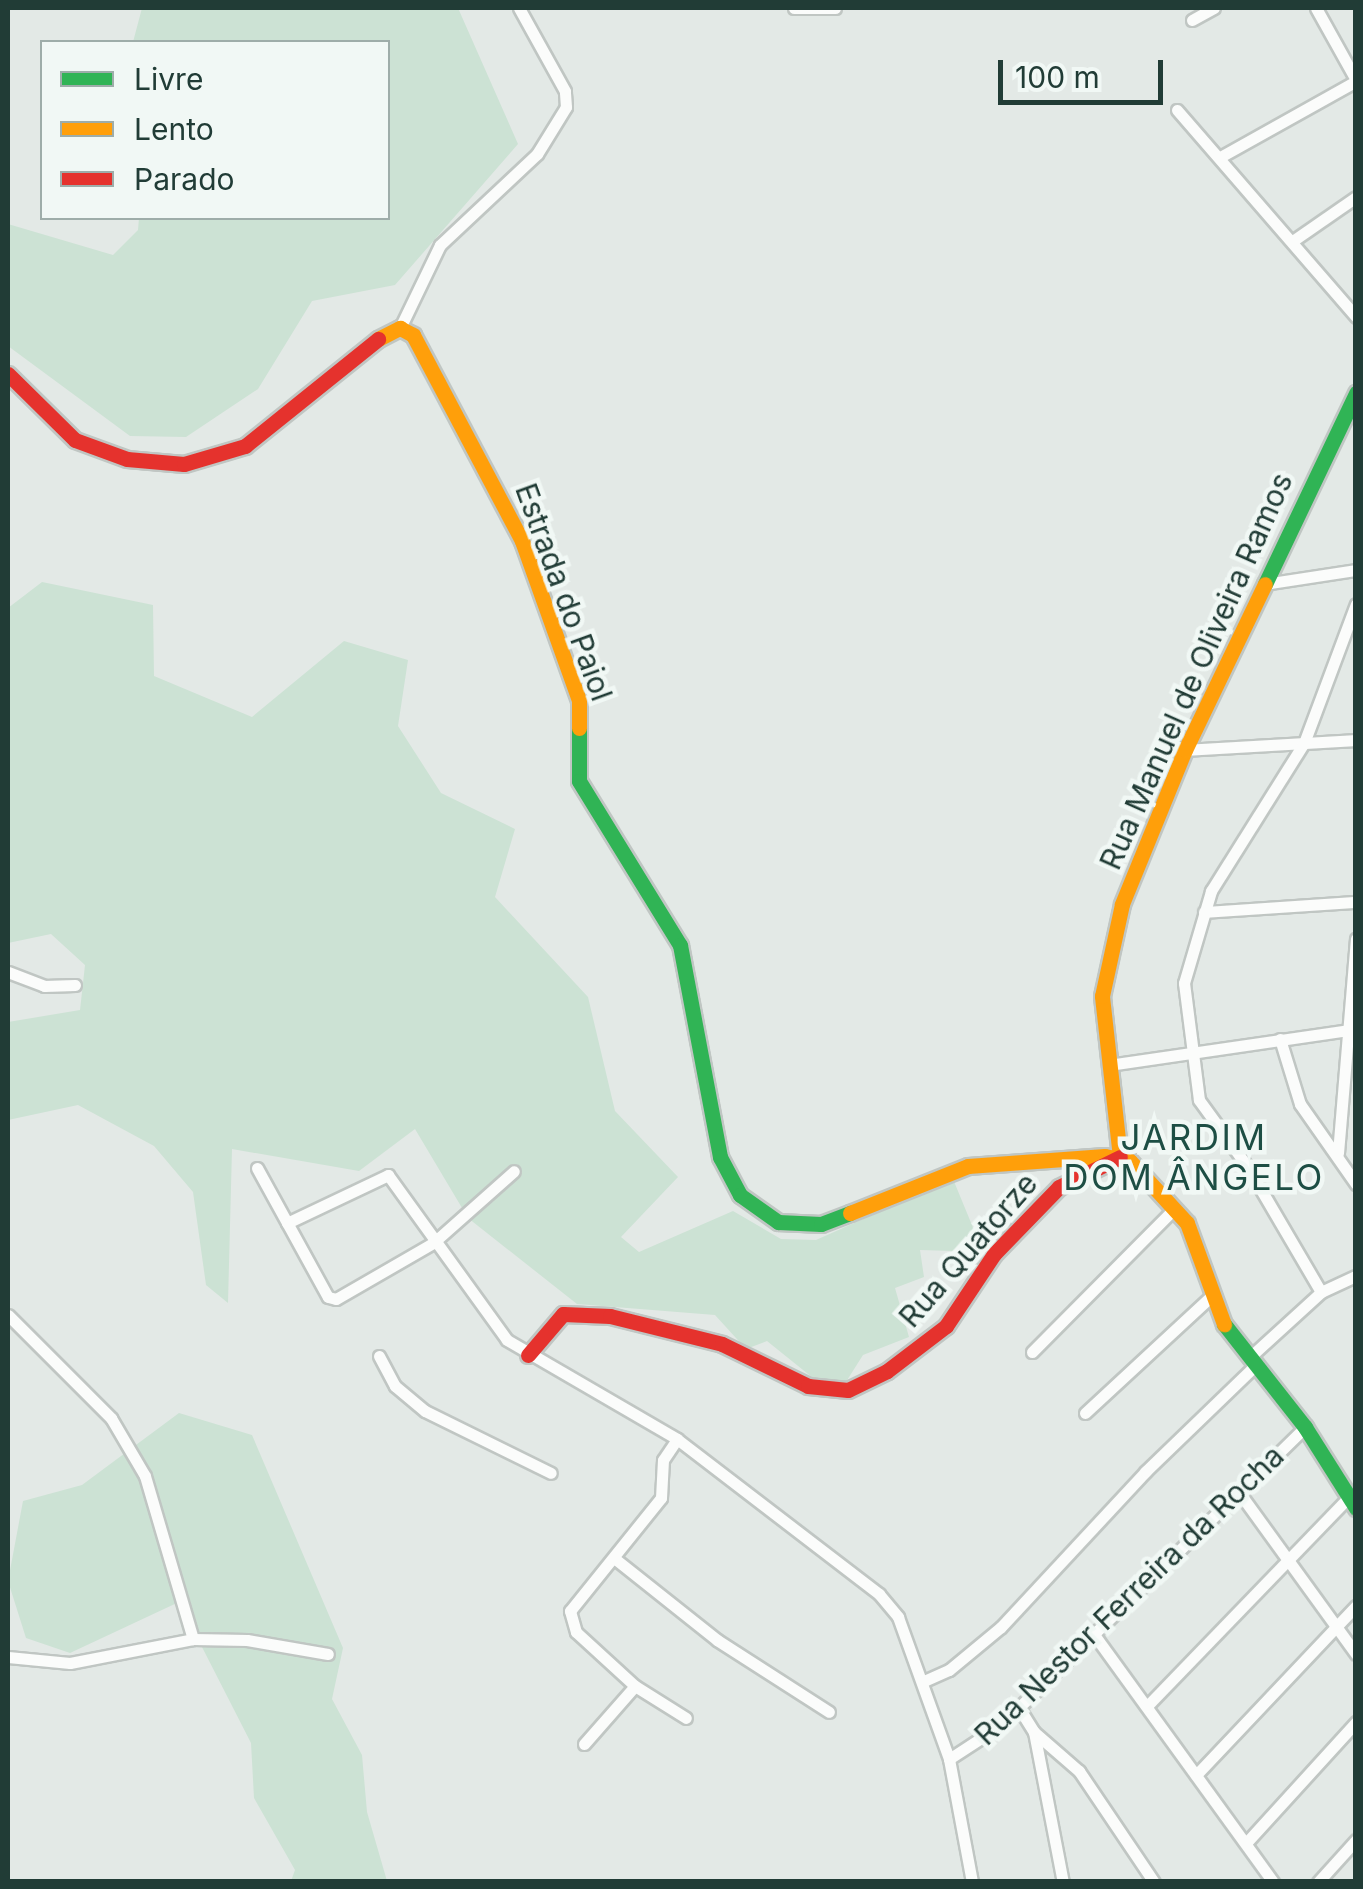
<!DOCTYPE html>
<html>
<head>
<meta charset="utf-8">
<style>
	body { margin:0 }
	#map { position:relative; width:1363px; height:1889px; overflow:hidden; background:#e3e9e6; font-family:Inter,sans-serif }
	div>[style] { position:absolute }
	.green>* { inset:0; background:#cce2d4 }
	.roads { filter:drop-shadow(2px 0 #c0c6c3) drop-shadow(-2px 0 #c0c6c3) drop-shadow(0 2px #c0c6c3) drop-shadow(0 -2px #c0c6c3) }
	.street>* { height:11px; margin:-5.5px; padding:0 5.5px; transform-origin:5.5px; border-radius:5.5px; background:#fbfcfb }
	.fast>* { height:15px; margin:-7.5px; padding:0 7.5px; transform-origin:7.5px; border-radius:7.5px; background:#30b455 }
	.slow>* { height:15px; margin:-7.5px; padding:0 7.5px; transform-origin:7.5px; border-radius:7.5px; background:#ff9f0a }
	.jam>* { height:15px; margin:-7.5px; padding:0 7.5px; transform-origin:7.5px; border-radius:7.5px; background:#e5322d }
	span { translate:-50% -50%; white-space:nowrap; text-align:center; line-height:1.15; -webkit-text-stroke:9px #f1f8f5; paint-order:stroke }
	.street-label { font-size:30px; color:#213c36 }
	.quarter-label { font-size:35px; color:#1d4e44; letter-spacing:2.5px }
	.frame { position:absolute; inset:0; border:10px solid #213c36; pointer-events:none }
	.legend { position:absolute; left:40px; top:40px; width:350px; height:180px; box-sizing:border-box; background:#f1f8f5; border:2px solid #9eada9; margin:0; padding:12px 18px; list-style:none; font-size:30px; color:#213c36 }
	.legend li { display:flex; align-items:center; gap:20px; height:50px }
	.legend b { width:50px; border:2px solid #9eada9 }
	.scale { position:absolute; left:998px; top:60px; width:165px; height:45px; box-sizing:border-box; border:5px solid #213c36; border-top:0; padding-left:12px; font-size:30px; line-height:35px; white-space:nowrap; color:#213c36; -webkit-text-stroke:8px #f1f8f5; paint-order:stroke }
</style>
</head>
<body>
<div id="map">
	<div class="green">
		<i style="clip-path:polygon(142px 8px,458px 8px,518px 144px,395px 285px,312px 301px,258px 389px,186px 437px,130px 436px,8px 346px,8px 224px,113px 255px,138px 230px,139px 218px,388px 218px,388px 42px,133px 42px)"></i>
		<i style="clip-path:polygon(42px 582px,153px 605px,154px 676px,252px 717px,344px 641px,408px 660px,398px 726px,441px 793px,515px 829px,495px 897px,588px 997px,615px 1111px,678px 1177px,621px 1237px,639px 1252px,733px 1211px,781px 1239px,816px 1240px,953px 1179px,974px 1230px,953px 1251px,920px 1250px,924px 1277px,895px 1288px,909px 1337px,863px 1355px,844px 1385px,813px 1378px,767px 1341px,746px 1349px,715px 1315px,577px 1304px,468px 1218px,415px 1129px,359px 1171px,232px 1149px,228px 1303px,206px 1285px,193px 1192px,154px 1146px,78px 1105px,8px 1120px,8px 1022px,80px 1010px,85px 965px,51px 934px,8px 943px,8px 608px)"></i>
		<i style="clip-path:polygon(179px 1413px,252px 1435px,343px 1648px,332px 1699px,362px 1755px,367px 1812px,387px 1881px,291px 1881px,295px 1870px,254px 1798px,251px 1743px,179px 1602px,70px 1653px,26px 1638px,8px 1581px,23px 1501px,82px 1485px)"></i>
	</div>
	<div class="roads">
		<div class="street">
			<i style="left:794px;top:8px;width:41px"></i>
			<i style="left:1316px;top:8px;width:82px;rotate:60.9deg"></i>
			<i style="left:1192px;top:20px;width:25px;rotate:-29deg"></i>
			<i style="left:1177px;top:110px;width:274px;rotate:49.1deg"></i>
			<i style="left:1222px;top:156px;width:154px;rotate:-29.2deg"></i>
			<i style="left:1294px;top:240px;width:75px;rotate:-34.7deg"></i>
			<i style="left:400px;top:328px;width:92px;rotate:-64.3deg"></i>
			<i style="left:440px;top:245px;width:133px;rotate:-43.2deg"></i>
			<i style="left:537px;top:154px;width:55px;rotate:-58.3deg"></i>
			<i style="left:566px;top:107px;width:16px;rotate:-94deg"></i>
			<i style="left:565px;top:91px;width:95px;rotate:-119deg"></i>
			<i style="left:1264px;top:584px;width:93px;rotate:-8.7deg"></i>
			<i style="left:1185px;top:750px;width:171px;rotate:-3.3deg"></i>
			<i style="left:1204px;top:912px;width:152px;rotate:-3.8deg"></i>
			<i style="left:8px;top:972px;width:39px;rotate:21deg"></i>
			<i style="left:44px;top:986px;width:31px;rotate:-2deg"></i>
			<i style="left:1280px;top:1039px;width:68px;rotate:72.9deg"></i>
			<i style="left:1300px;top:1104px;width:98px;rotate:55deg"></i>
			<i style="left:1109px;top:1065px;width:250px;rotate:-8.3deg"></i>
			<i style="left:1338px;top:1153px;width:215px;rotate:-85.2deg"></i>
			<i style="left:257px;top:1168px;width:147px;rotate:61.2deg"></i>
			<i style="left:328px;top:1297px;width:8px;rotate:14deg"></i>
			<i style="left:336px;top:1299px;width:112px;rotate:-30deg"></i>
			<i style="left:433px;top:1243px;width:108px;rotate:-41.6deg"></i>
			<i style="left:287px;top:1223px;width:112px;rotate:-25.4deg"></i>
			<i style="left:388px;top:1175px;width:203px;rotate:54.2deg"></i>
			<i style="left:507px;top:1340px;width:197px;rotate:30.2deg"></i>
			<i style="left:677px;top:1439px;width:255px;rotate:37.5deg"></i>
			<i style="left:879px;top:1594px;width:30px;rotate:50deg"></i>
			<i style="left:898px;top:1617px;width:151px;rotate:70.2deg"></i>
			<i style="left:949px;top:1759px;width:125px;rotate:79.4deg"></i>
			<i style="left:1321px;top:1292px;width:146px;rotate:-120.4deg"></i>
			<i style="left:1247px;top:1166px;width:82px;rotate:-126deg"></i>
			<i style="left:1199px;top:1100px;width:118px;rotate:-97.3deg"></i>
			<i style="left:1184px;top:983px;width:96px;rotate:-73.6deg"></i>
			<i style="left:1211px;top:891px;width:175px;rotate:-57.9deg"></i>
			<i style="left:1304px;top:743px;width:148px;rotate:-69.5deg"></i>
			<i style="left:8px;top:1315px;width:146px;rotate:45deg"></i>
			<i style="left:111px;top:1418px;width:67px;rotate:59.6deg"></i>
			<i style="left:145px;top:1476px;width:170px;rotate:73.6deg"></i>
			<i style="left:1032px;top:1352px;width:203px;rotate:-45.2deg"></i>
			<i style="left:379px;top:1356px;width:34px;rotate:62deg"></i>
			<i style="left:395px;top:1386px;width:39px;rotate:40deg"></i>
			<i style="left:425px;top:1411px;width:140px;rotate:26.2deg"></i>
			<i style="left:1251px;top:1356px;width:95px;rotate:-42.4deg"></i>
			<i style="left:1321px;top:1292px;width:38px;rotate:-25deg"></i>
			<i style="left:1085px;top:1413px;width:168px;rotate:-42.8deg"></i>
			<i style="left:1238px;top:1491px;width:201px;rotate:54.1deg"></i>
			<i style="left:614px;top:1558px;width:132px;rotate:38.5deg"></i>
			<i style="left:717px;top:1640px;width:133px;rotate:32.7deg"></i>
			<i style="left:1095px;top:1636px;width:304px;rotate:54.1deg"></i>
			<i style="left:8px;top:1657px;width:62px;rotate:5.5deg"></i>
			<i style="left:70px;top:1663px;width:125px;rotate:-11deg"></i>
			<i style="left:193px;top:1639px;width:54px;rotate:1.1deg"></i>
			<i style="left:247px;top:1640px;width:82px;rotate:9.8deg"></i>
			<i style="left:924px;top:1681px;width:27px;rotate:-24deg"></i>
			<i style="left:949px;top:1670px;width:67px;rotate:-39.6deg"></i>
			<i style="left:1001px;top:1627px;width:212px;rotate:-47.1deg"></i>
			<i style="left:1145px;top:1472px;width:156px;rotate:-44deg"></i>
			<i style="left:635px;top:1686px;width:80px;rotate:-137.5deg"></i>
			<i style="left:576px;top:1632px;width:22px;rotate:-106deg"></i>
			<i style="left:570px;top:1611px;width:145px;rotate:-51.2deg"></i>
			<i style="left:661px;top:1498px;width:38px;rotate:-87deg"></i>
			<i style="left:663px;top:1460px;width:25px;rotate:-56deg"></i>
			<i style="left:1147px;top:1706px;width:291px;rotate:-46deg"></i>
			<i style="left:1019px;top:1708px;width:28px;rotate:58deg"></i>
			<i style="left:1034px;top:1732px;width:153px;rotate:79.1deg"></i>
			<i style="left:1034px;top:1732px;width:60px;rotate:40.9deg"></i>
			<i style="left:1079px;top:1771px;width:134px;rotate:56deg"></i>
			<i style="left:584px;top:1744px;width:77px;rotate:-48.7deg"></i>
			<i style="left:635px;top:1686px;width:60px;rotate:32.1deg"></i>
			<i style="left:949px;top:1759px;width:62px;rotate:-33.2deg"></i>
			<i style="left:1001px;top:1725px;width:426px;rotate:-44.4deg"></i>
			<i style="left:1196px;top:1775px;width:233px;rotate:-46.6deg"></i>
			<i style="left:1246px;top:1843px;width:164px;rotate:-47.7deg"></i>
			<i style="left:1318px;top:1882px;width:57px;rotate:-47.9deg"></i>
		</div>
		<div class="fast">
			<i style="left:1265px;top:584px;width:212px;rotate:-64.5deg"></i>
			<i style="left:579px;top:728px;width:53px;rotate:90deg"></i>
			<i style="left:579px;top:781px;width:193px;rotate:58.4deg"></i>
			<i style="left:680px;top:945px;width:216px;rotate:79.3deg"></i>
			<i style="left:720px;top:1157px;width:43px;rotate:62.2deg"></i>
			<i style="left:740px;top:1195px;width:47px;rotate:35.4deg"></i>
			<i style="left:778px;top:1222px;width:43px;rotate:2.7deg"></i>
			<i style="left:821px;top:1224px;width:31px;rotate:-21deg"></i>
			<i style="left:1224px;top:1324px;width:131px;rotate:51.8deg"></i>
			<i style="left:1305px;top:1427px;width:96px;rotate:57.8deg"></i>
		</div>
		<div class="slow">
			<i style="left:378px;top:339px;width:25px;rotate:-27deg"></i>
			<i style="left:400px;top:328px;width:15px;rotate:28deg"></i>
			<i style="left:413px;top:335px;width:233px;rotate:62.1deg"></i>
			<i style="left:522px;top:541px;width:169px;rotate:70.3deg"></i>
			<i style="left:579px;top:700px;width:28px;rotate:90deg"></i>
			<i style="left:1120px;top:1157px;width:162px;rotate:-96.4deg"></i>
			<i style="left:1102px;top:996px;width:94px;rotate:-77.7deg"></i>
			<i style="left:1122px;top:904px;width:166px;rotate:-67.8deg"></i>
			<i style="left:1185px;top:750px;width:184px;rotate:-64.3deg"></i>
			<i style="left:850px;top:1213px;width:127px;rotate:-21.7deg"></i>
			<i style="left:968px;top:1166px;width:137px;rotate:-4.2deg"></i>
			<i style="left:1105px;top:1156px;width:25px;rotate:11deg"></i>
			<i style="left:1130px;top:1161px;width:84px;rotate:47.4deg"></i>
			<i style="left:1187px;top:1223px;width:108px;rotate:69.9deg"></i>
		</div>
		<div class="jam">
			<i style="left:8px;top:374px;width:94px;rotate:44.6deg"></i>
			<i style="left:75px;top:440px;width:55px;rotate:20.1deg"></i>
			<i style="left:127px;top:459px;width:57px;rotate:5deg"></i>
			<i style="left:184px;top:464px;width:64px;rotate:-16.4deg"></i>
			<i style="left:245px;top:446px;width:171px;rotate:-38.8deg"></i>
			<i style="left:528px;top:1355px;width:54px;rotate:-49.5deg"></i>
			<i style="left:563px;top:1314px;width:47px;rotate:2.4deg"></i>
			<i style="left:610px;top:1316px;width:115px;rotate:14deg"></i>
			<i style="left:722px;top:1344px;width:96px;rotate:26deg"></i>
			<i style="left:808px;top:1386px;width:40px;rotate:5.7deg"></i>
			<i style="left:848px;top:1390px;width:43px;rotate:-26deg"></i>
			<i style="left:887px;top:1371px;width:74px;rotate:-37.3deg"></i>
			<i style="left:946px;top:1326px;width:87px;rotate:-56.3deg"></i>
			<i style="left:994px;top:1254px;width:93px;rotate:-45.9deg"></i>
			<i style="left:1059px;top:1187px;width:68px;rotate:-26.2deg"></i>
		</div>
	</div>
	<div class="street-label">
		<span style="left:564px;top:592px;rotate:70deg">Estrada do Paiol</span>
		<span style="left:1196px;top:671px;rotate:-66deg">Rua Manuel de Oliveira Ramos</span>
		<span style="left:968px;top:1250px;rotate:-49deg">Rua Quatorze</span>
		<span style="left:1129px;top:1595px;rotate:-44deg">Rua Nestor Ferreira da Rocha</span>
	</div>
	<div class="quarter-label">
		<span style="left:1194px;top:1157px">JARDIM<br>DOM ÂNGELO</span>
	</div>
	<div class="frame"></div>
	<ul class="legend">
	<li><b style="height:12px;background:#30b455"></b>Livre</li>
	<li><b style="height:12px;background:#ff9f0a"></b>Lento</li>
	<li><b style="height:12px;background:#e5322d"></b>Parado</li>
	</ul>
	<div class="scale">100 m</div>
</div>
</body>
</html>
